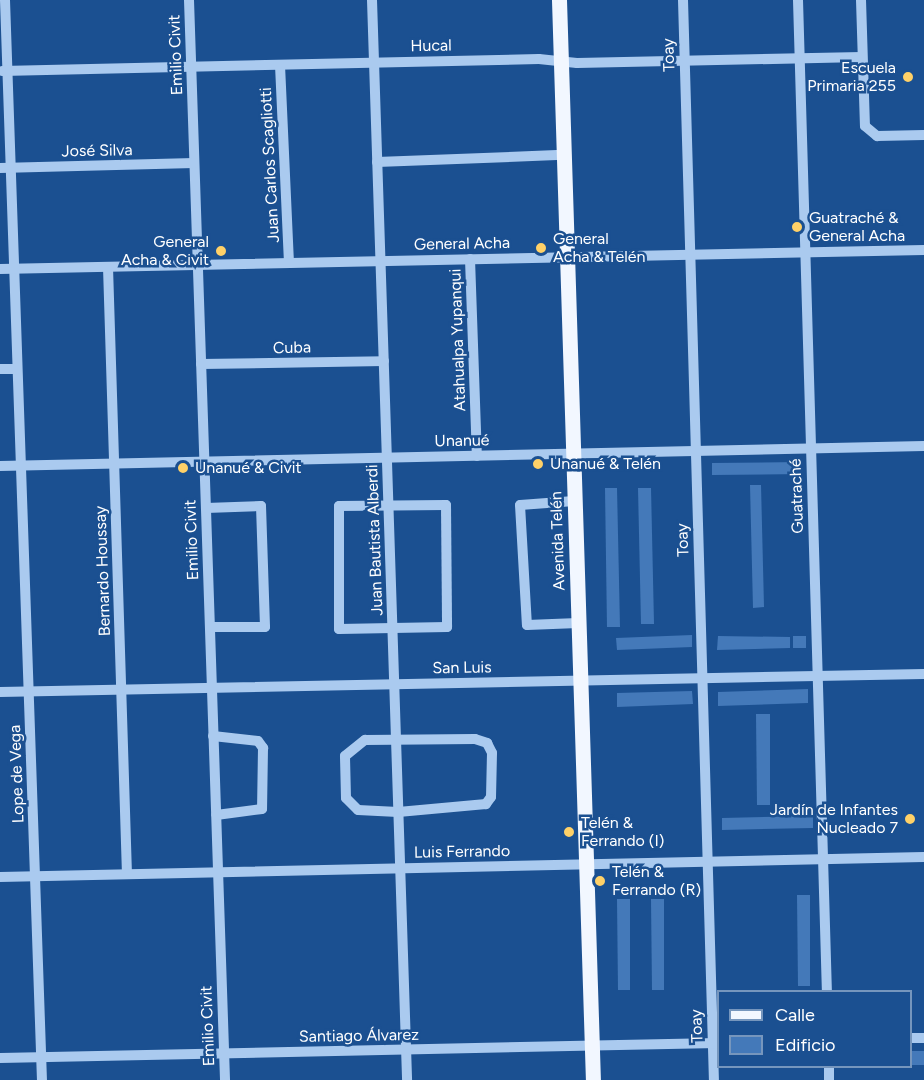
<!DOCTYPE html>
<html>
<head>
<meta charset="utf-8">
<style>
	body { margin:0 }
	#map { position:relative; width:924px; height:1080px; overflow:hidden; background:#1b5091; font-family:Figtree,sans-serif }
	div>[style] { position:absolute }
	.building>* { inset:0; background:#4479b9 }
	.minor>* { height:10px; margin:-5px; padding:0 5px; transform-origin:5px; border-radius:5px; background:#aacaef }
	.major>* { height:15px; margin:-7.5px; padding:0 7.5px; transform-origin:7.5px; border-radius:7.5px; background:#f2f7ff }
	.dots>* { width:16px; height:16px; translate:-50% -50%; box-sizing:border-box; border:3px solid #1b5091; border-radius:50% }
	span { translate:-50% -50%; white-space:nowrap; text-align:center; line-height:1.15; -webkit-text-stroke:5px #1b5091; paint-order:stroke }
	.street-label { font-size:16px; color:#fff }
	.poi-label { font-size:16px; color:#fff }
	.right { translate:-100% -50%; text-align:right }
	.left { translate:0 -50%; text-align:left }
	.legend { position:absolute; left:717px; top:990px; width:195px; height:78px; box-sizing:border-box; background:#1b5091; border:2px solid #7696bd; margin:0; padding:8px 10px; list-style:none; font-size:18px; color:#fff }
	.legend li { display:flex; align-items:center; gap:12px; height:30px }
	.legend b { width:30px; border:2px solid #7696bd }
</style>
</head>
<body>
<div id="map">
	<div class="building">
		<i style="clip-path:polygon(802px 462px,802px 474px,712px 475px,712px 463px)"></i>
		<i style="clip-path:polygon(750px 485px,761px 485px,764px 607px,753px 608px)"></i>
		<i style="clip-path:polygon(605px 488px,617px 488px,620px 627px,607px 627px)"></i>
		<i style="clip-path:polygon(638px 488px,651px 488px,654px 624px,641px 624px)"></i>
		<i style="clip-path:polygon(692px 635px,692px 647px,617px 650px,616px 638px)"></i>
		<i style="clip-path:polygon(718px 636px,790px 637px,790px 648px,717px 650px)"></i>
		<i style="clip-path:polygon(793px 636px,806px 636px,806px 648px,793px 648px)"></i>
		<i style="clip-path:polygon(808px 689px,808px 703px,718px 706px,718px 692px)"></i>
		<i style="clip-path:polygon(692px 691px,693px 704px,617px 707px,617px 693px)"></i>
		<i style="clip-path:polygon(756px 714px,770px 714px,770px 805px,757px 805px)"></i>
		<i style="clip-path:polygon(813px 816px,813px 828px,722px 830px,722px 818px)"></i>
		<i style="clip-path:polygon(797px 895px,810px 895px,810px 986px,798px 986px)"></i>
		<i style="clip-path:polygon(617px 899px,630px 899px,630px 990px,618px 990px)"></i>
		<i style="clip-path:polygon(651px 899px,664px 899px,664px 990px,652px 990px)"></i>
		<i style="clip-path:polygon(910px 1051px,924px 1051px,924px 1065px,910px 1065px)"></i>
	</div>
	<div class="minor">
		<i style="left:5px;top:0;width:1081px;rotate:88.04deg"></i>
		<i style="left:189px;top:0;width:1081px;rotate:88.09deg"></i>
		<i style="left:372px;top:0;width:1081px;rotate:88.14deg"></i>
		<i style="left:683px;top:0;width:1080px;rotate:88.36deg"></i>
		<i style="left:798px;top:0;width:992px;rotate:88.33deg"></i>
		<i style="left:861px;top:0;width:126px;rotate:88.2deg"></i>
		<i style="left:865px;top:126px;width:16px;rotate:40deg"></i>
		<i style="left:877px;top:136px;width:47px;rotate:-1.2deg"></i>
		<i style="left:280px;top:65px;width:198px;rotate:87.4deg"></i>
		<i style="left:2px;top:71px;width:537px;rotate:-1.28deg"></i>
		<i style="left:539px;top:59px;width:38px;rotate:6deg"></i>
		<i style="left:577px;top:63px;width:285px;rotate:-1.2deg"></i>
		<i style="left:377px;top:162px;width:186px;rotate:-2.2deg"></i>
		<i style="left:0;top:168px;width:194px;rotate:-1.5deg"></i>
		<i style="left:470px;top:259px;width:197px;rotate:88deg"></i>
		<i style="left:108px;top:267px;width:607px;rotate:88.21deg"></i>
		<i style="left:0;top:269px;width:924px;rotate:-1.18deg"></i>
		<i style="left:201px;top:364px;width:183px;rotate:-0.9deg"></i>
		<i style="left:0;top:369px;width:17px"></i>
		<i style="left:0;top:466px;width:924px;rotate:-1.24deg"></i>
		<i style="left:574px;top:501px;width:54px;rotate:175.8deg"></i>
		<i style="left:520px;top:505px;width:120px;rotate:86.7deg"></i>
		<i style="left:527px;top:625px;width:51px;rotate:-2.2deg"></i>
		<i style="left:446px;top:505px;width:122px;rotate:89.5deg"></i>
		<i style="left:447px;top:627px;width:108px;rotate:178.9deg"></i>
		<i style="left:339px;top:629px;width:123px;rotate:-90deg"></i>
		<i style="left:339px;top:506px;width:107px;rotate:-0.5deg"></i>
		<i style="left:206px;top:508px;width:55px;rotate:-2.1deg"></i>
		<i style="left:261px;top:506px;width:121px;rotate:88.1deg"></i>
		<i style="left:265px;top:627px;width:55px;rotate:180deg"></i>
		<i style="left:0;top:692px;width:924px;rotate:-1.12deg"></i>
		<i style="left:213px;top:736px;width:45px;rotate:6.3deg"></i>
		<i style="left:258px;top:741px;width:9px;rotate:54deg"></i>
		<i style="left:263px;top:748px;width:61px;rotate:90.9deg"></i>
		<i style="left:262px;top:809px;width:46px;rotate:172.6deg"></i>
		<i style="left:475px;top:739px;width:13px;rotate:18deg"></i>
		<i style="left:487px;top:743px;width:11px;rotate:63deg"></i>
		<i style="left:492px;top:753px;width:44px;rotate:91.3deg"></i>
		<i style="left:491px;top:797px;width:9px;rotate:126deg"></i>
		<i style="left:486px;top:804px;width:88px;rotate:174.8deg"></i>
		<i style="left:398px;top:812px;width:40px;rotate:-177.1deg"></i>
		<i style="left:358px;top:810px;width:17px;rotate:-135deg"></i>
		<i style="left:346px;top:798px;width:42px;rotate:-91.4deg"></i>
		<i style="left:345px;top:756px;width:26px;rotate:-39deg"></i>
		<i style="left:365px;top:740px;width:110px;rotate:-0.5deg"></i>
		<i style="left:0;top:877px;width:924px;rotate:-1.24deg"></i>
		<i style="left:910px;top:1038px;width:14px"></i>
		<i style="left:0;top:1058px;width:718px;rotate:-1.2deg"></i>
		<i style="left:829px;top:1066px;width:14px;rotate:90deg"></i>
	</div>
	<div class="major">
		<i style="left:559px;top:0;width:1081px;rotate:88.2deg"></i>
	</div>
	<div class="dots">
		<i style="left:908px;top:77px;background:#ffd168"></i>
		<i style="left:797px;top:227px;background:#ffd168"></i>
		<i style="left:541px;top:248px;background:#ffd168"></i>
		<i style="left:221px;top:251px;background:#ffd168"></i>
		<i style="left:538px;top:464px;background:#ffd168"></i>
		<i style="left:183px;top:468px;background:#ffd168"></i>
		<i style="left:910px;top:819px;background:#ffd168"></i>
		<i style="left:569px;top:832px;background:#ffd168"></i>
		<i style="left:600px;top:881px;background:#ffd168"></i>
	</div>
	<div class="street-label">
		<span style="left:431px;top:46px;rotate:-1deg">Hucal</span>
		<span style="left:176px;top:55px;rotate:-92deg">Emilio Civit</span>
		<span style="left:669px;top:55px;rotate:-92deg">Toay</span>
		<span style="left:97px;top:151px;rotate:-1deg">José Silva</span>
		<span style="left:270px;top:165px;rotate:-93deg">Juan Carlos Scagliotti</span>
		<span style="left:462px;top:244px;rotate:-1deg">General Acha</span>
		<span style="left:458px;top:340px;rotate:-92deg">Atahualpa Yupanqui</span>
		<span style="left:292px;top:348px;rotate:-1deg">Cuba</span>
		<span style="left:462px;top:441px;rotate:-1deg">Unanué</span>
		<span style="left:797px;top:496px;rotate:-92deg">Guatraché</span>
		<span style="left:192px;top:540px;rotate:-92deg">Emilio Civit</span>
		<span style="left:375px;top:540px;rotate:-92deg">Juan Bautista Alberdi</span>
		<span style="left:683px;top:540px;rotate:-92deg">Toay</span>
		<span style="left:558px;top:541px;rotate:-92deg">Avenida Telén</span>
		<span style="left:103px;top:571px;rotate:-92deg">Bernardo Houssay</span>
		<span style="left:462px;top:668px;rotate:-1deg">San Luis</span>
		<span style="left:17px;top:774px;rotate:-92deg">Lope de Vega</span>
		<span style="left:462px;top:852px;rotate:-1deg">Luis Ferrando</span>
		<span style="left:208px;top:1026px;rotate:-92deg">Emilio Civit</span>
		<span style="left:697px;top:1026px;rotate:-92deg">Toay</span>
		<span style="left:359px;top:1036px;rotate:-1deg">Santiago Álvarez</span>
	</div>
	<div class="poi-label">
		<span class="right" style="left:896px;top:77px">Escuela<br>Primaria 255</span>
		<span class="left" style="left:809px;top:227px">Guatraché &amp;<br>General Acha</span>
		<span class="left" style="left:553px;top:248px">General<br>Acha &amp; Telén</span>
		<span class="right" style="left:209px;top:251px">General<br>Acha &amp; Civit</span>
		<span class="left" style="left:550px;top:464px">Unanué &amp; Telén</span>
		<span class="left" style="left:195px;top:468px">Unanué &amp; Civit</span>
		<span class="right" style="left:898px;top:819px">Jardín de Infantes<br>Nucleado 7</span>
		<span class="left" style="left:581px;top:832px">Telén &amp;<br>Ferrando (I)</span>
		<span class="left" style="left:612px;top:881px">Telén &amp;<br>Ferrando (R)</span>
	</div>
	<ul class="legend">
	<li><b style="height:8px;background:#f2f7ff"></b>Calle</li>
	<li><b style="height:16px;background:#4479b9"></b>Edificio</li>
	</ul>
</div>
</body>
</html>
